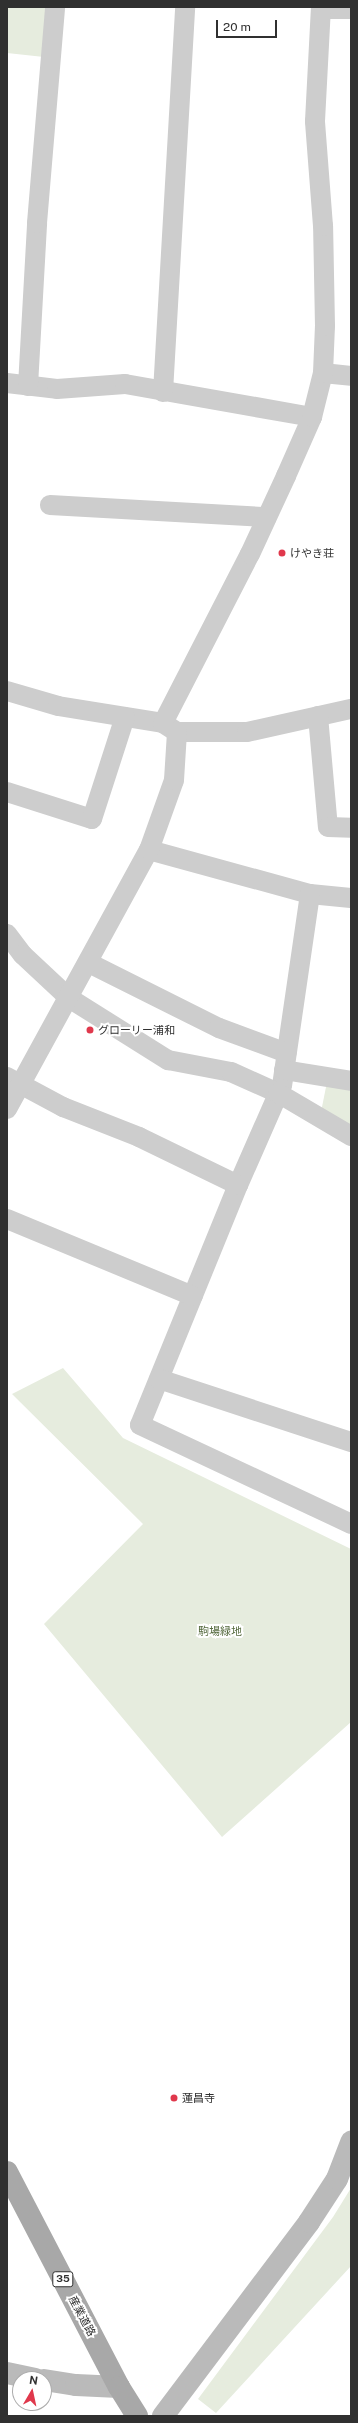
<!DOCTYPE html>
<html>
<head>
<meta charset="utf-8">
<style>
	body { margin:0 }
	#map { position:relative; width:358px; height:2423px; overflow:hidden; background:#fff; font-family:"Public Sans","Noto Sans JP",sans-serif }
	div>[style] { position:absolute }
	.green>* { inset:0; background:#e6ecde }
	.street>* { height:20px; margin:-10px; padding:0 10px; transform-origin:10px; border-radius:10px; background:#cdcdcd }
	.secondary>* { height:22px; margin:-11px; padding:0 11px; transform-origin:11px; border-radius:11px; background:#bababa }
	.primary>* { height:22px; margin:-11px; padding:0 11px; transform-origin:11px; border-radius:11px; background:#a8a8a8 }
	.dots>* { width:11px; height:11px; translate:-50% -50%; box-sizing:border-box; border:2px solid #fff; border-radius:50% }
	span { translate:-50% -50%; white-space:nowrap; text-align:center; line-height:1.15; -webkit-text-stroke:4px #fff; paint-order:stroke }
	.shield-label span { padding:1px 3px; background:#fff; border:1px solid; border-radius:3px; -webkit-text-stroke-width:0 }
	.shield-label { font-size:10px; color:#303030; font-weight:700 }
	.poi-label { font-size:11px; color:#303030 }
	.left { translate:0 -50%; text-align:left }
	.park-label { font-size:11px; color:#556a3e }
	.street-label { font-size:11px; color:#303030 }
	.frame { position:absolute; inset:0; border:8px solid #303030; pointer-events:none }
	.north { position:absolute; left:12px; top:2371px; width:40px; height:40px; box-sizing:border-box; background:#fff; border:1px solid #acacac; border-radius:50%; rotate:9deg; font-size:11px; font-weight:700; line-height:16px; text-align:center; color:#303030 }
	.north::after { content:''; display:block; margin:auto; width:14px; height:18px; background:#e0384c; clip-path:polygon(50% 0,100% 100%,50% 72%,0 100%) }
	.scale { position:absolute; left:216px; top:20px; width:61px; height:18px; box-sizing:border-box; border:2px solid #303030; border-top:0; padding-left:5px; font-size:12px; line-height:14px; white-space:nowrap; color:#303030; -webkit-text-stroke:3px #fff; paint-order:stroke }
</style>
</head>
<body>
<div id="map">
	<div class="green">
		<i style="clip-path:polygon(7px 7px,48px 7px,44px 57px,7px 53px)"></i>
		<i style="clip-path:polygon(327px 1082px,351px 1086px,351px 1128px,321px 1112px)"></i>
		<i style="clip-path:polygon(63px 1368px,123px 1438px,351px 1549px,351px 1722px,222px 1837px,44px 1624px,143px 1524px,12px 1394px)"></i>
		<i style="clip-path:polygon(351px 2188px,351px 2266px,216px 2413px,198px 2399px,333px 2217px)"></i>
	</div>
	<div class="street">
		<i style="left:322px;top:9px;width:29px"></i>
		<i style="left:323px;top:373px;width:28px;rotate:6deg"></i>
		<i style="left:7px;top:383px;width:50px;rotate:6.8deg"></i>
		<i style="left:57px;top:389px;width:68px;rotate:-4.2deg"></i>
		<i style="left:125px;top:384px;width:190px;rotate:10deg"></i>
		<i style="left:28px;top:386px;width:163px;rotate:-86.8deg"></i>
		<i style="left:37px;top:223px;width:217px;rotate:-85.2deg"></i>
		<i style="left:163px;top:392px;width:386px;rotate:-86.7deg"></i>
		<i style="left:50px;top:505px;width:217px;rotate:3.2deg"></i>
		<i style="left:7px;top:691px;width:53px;rotate:16.4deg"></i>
		<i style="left:58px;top:706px;width:106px;rotate:9.2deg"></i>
		<i style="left:163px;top:723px;width:17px;rotate:33deg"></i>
		<i style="left:177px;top:732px;width:70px"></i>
		<i style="left:247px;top:732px;width:107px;rotate:-12.5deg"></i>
		<i style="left:318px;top:716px;width:111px;rotate:84.9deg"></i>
		<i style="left:328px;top:827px;width:23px;rotate:2deg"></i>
		<i style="left:163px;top:723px;width:190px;rotate:-62.8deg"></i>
		<i style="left:250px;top:554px;width:86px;rotate:-65.2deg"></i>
		<i style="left:286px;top:476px;width:64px;rotate:-66.2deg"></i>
		<i style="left:312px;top:417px;width:45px;rotate:-76deg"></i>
		<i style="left:323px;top:373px;width:47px;rotate:-87.6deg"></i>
		<i style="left:325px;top:326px;width:100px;rotate:-91.1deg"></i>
		<i style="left:323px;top:226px;width:105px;rotate:-94.4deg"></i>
		<i style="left:315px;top:121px;width:114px;rotate:-87deg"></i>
		<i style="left:7px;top:792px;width:89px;rotate:17.6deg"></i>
		<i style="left:92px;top:819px;width:107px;rotate:-72.1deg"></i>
		<i style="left:149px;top:850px;width:167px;rotate:15.3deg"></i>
		<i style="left:310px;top:894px;width:41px;rotate:5.6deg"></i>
		<i style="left:310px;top:894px;width:193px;rotate:98.3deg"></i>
		<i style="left:282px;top:1085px;width:109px;rotate:113.7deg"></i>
		<i style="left:238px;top:1185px;width:259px;rotate:112.2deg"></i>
		<i style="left:140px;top:1425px;width:233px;rotate:25.1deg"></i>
		<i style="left:7px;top:934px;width:26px;rotate:53deg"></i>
		<i style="left:23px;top:955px;width:63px;rotate:43.1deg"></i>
		<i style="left:69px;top:998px;width:117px;rotate:32.1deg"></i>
		<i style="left:168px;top:1060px;width:64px;rotate:10.8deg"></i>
		<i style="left:231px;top:1072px;width:51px;rotate:24.1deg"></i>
		<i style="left:278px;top:1093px;width:85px;rotate:30.5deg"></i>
		<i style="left:89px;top:963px;width:145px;rotate:26.6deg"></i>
		<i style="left:219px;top:1028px;width:72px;rotate:20.2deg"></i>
		<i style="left:284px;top:1070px;width:68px;rotate:9.3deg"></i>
		<i style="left:7px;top:1077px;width:64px;rotate:28.2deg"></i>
		<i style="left:63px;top:1107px;width:82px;rotate:21.5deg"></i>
		<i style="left:139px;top:1137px;width:110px;rotate:25.9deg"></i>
		<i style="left:7px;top:1109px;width:295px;rotate:-61.3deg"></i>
		<i style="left:149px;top:850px;width:74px;rotate:-70.3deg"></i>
		<i style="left:174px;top:780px;width:48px;rotate:-86.4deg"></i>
		<i style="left:7px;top:1219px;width:201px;rotate:22.5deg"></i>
		<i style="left:159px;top:1379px;width:202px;rotate:18.2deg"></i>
	</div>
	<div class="secondary">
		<i style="left:7px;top:2373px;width:29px;rotate:12deg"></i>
		<i style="left:44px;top:2380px;width:32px;rotate:9deg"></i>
		<i style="left:76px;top:2385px;width:43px;rotate:2.7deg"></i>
		<i style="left:163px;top:2416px;width:243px;rotate:-53deg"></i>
		<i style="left:309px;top:2222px;width:51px;rotate:-56.9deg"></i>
		<i style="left:337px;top:2179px;width:40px;rotate:-69deg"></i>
	</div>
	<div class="primary">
		<i style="left:7px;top:2172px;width:242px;rotate:62.5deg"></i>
		<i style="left:119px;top:2387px;width:34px;rotate:58deg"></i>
	</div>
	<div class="dots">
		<i style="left:282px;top:553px;background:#e0384c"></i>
		<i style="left:90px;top:1030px;background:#e0384c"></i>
		<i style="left:174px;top:2098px;background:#e0384c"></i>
	</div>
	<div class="shield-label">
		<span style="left:63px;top:2279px">35</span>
	</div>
	<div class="poi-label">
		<span class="left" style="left:290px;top:553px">けやき荘</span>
		<span class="left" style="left:98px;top:1030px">グローリー浦和</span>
		<span class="left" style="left:182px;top:2098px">蓮昌寺</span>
	</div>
	<div class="park-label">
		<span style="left:220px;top:1631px">駒場緑地</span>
	</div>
	<div class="street-label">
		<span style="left:82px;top:2316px;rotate:62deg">産業道路</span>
	</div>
	<div class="frame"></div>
	<div class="north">N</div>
	<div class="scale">20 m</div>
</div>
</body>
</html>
